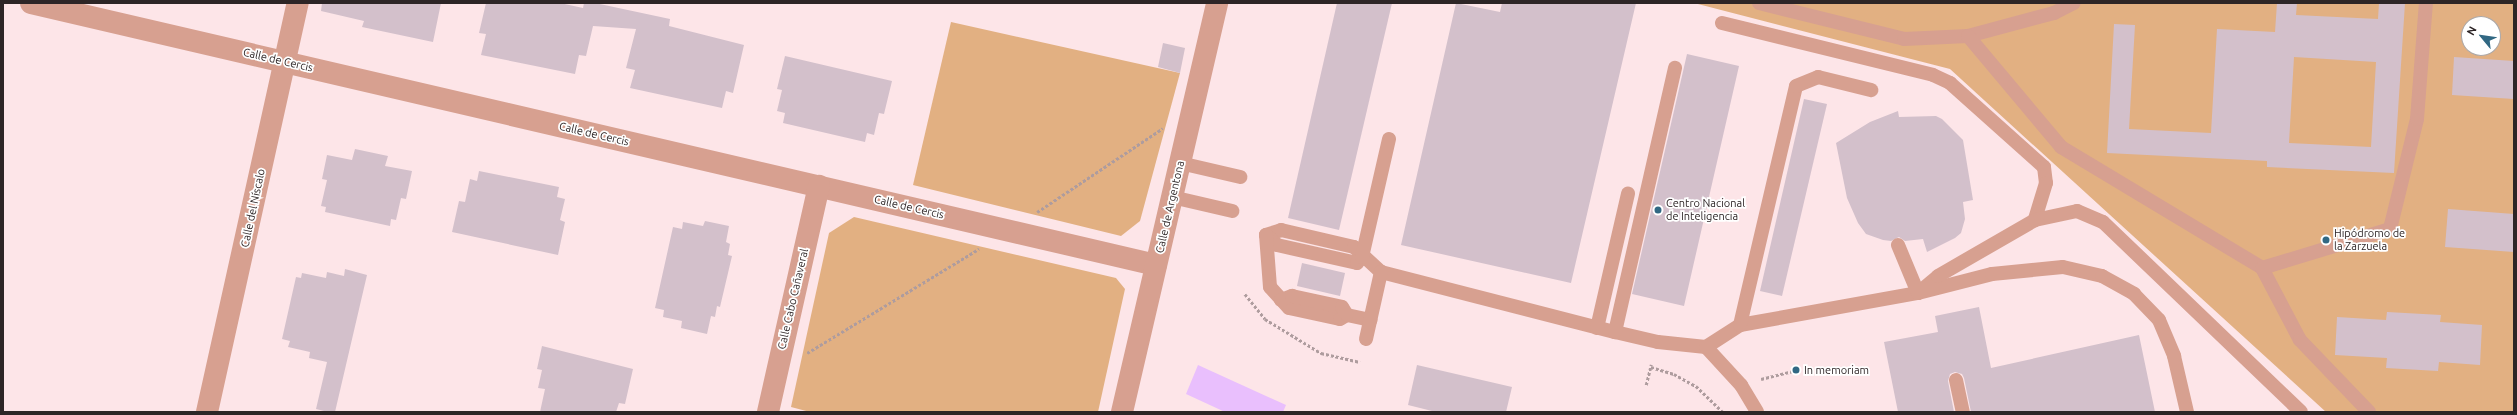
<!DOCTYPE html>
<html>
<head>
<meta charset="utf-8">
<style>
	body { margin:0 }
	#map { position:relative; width:2517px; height:415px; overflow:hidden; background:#fde5e8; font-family:Ubuntu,sans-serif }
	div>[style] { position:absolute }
	.green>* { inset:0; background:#e2b082 }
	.water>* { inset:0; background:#e9bffd }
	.building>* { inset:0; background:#d3c0cb }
	.path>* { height:2.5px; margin-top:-1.25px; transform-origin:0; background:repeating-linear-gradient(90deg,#ae9c9e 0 3px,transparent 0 5px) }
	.lane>* { height:14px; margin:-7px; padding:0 7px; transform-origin:7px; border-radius:7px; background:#d7a090 }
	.street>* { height:22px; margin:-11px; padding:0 11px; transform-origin:11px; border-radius:11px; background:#d7a090 }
	.dots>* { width:11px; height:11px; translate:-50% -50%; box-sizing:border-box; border:2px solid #fff; border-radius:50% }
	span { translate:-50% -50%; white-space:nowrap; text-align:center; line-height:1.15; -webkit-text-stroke:3.5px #fff; paint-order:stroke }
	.street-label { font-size:11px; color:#2d2526 }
	.poi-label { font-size:11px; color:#2d2526 }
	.left { translate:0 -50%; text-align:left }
	.frame { position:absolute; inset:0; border:4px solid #2d2526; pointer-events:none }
	.north { position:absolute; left:2461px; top:16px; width:40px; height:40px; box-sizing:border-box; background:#fff; border:1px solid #aba8a8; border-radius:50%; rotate:299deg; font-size:11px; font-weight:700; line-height:16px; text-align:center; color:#2d2526 }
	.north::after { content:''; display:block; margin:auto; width:14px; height:18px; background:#316883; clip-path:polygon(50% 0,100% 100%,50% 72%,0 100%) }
</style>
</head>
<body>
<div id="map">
	<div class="green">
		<i style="clip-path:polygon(evenodd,1694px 3px,2514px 3px,2514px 412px,2326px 412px,1950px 69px,1694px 3px,2469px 24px,2493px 24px,2493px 48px,2469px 48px,2469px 24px)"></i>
		<i style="clip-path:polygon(951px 22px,1180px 73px,1140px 221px,1121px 236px,913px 185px)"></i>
		<i style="clip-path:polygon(854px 217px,1116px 278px,1125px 289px,1098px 412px,810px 412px,791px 407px,829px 233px)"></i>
	</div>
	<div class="water">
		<i style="clip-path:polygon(1198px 365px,1286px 405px,1283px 412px,1225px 412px,1186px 394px)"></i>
	</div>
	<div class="building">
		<i style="clip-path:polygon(322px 3px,441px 3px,433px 42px,362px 27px,364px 21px,321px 11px)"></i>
		<i style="clip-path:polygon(486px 3px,560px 3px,583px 8px,584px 3px,595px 3px,670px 19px,669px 26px,744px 45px,733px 93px,726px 91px,722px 108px,630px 88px,635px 70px,626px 68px,636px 29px,593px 26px,586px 56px,579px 55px,575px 74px,481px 55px,486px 34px,479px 33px)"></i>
		<i style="clip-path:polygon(1337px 3px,1392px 3px,1339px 230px,1288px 218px)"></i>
		<i style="clip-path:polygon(1456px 3px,1500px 12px,1502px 3px,1636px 3px,1571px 283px,1401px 245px)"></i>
		<i style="clip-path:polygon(evenodd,2277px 3px,2297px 3px,2296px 15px,2378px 19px,2379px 3px,2405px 3px,2394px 173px,2267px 167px,2267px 161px,2107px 153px,2114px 24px,2135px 25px,2129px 129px,2211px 133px,2217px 29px,2275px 32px,2277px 3px,2294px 57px,2376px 62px,2371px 147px,2289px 143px,2294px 57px)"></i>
		<i style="clip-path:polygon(1163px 43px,1185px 48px,1180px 73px,1158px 67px)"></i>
		<i style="clip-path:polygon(1687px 54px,1739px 66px,1684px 306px,1632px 294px)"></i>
		<i style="clip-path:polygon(785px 56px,892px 81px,884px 114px,879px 113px,874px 135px,867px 133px,865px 142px,783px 123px,785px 113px,777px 111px,782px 90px,777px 89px)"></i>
		<i style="clip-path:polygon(2454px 57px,2514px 61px,2514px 99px,2452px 95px)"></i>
		<i style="clip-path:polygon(1804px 99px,1827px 104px,1782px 296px,1760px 291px)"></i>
		<i style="clip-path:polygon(1898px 111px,1899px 117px,1936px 116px,1942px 119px,1963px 140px,1973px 200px,1963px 202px,1965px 219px,1961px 233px,1955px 238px,1927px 252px,1923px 239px,1905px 241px,1899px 237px,1891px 241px,1883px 240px,1866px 234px,1858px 223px,1847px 198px,1836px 143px,1870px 122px)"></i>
		<i style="clip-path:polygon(355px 149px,388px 156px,385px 166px,412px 171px,406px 199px,401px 198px,396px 220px,391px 219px,390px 226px,325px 212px,326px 207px,321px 206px,327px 180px,322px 179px,327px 155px,352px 160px)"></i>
		<i style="clip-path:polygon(479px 171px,559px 187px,557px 197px,565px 199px,560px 220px,565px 222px,558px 255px,452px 232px,459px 201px,465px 202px,470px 179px,477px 181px)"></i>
		<i style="clip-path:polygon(2448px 209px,2514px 214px,2514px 252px,2445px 247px)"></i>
		<i style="clip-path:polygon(705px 221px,729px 226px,726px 242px,730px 244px,728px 255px,732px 256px,720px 307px,717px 306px,715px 317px,711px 316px,707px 334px,681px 328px,682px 321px,663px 317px,664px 310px,655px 308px,673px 227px,682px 229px,683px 222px,703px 226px)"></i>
		<i style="clip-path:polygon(1302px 263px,1345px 273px,1340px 296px,1297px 286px)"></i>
		<i style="clip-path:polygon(345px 269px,367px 275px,335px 412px,328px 412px,316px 409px,327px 362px,309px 358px,310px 352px,288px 347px,290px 341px,282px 339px,296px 277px,301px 278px,302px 273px,326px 278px,327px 272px,344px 276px)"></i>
		<i style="clip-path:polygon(1979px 307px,1991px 368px,2139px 335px,2155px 412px,1971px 412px,1964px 378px,1962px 374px,1955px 372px,1950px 374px,1948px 381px,1954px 412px,1898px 412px,1884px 342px,1938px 332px,1935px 316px)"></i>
		<i style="clip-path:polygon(2387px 312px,2441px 315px,2440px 322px,2482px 325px,2480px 365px,2439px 362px,2438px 371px,2386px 368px,2387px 358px,2335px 355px,2337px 317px,2386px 320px)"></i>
		<i style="clip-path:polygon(542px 346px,633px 369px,625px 404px,619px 403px,616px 412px,540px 412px,545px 389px,538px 388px,542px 370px,537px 369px)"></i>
		<i style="clip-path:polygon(1417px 365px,1512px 387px,1506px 412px,1436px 412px,1408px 405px)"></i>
	</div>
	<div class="path">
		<i style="left:1037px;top:212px;width:151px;rotate:-33.7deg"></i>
		<i style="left:1245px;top:294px;width:32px;rotate:51deg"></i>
		<i style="left:1265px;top:319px;width:66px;rotate:31.3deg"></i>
		<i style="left:1321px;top:353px;width:40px;rotate:13deg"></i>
		<i style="left:807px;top:353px;width:201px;rotate:-31.2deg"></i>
		<i style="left:1651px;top:367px;width:24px;rotate:17deg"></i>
		<i style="left:1674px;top:374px;width:25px;rotate:29deg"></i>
		<i style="left:1696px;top:386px;width:37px;rotate:44deg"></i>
		<i style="left:1761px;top:379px;width:34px;rotate:-14deg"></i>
		<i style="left:1646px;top:385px;width:21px;rotate:-76deg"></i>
	</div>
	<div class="lane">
		<i style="left:1759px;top:3px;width:149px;rotate:13.9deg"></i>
		<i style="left:1904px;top:39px;width:64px;rotate:-2.7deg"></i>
		<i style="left:1968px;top:36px;width:89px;rotate:-15deg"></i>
		<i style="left:2054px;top:13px;width:22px;rotate:-27deg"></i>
		<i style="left:1722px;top:23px;width:217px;rotate:13.8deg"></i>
		<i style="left:1933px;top:75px;width:19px;rotate:25deg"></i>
		<i style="left:1950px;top:83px;width:126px;rotate:41.8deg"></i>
		<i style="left:2044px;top:167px;width:16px;rotate:83deg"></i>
		<i style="left:2046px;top:183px;width:39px;rotate:107deg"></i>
		<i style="left:1968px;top:36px;width:145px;rotate:50deg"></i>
		<i style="left:2061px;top:147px;width:235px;rotate:31deg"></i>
		<i style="left:2262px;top:268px;width:81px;rotate:62.2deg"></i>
		<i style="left:2300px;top:340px;width:100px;rotate:46.2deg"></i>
		<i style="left:1180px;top:163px;width:62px;rotate:13.1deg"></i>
		<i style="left:1172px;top:197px;width:62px;rotate:13.1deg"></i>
		<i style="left:1266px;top:235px;width:16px;rotate:-18deg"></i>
		<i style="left:1281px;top:230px;width:75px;rotate:13.1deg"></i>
		<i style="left:1354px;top:247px;width:37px;rotate:43deg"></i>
		<i style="left:1381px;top:272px;width:242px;rotate:14.4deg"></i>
		<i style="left:1615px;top:332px;width:44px;rotate:13.1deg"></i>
		<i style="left:1658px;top:342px;width:48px;rotate:5.9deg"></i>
		<i style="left:1706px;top:347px;width:40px;rotate:-32.9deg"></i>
		<i style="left:1740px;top:325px;width:181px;rotate:-10.2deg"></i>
		<i style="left:1918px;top:293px;width:76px;rotate:-14.4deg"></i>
		<i style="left:1992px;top:274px;width:71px;rotate:-5.6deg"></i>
		<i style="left:2063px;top:267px;width:40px;rotate:13deg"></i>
		<i style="left:2102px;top:276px;width:37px;rotate:29deg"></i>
		<i style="left:2134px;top:294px;width:36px;rotate:46deg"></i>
		<i style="left:2159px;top:320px;width:39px;rotate:67deg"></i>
		<i style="left:2174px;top:356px;width:57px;rotate:76.9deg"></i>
		<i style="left:1266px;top:235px;width:15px;rotate:42deg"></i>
		<i style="left:1277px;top:245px;width:82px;rotate:12.7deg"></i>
		<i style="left:1357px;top:263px;width:8px;rotate:-50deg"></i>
		<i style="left:1362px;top:257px;width:121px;rotate:-77.1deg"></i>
		<i style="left:1266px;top:235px;width:52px;rotate:85.6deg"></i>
		<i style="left:1270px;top:287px;width:28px;rotate:48deg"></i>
		<i style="left:1289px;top:308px;width:52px;rotate:12.2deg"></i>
		<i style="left:1340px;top:319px;width:8px;rotate:-30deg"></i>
		<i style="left:1347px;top:315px;width:24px;rotate:12deg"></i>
		<i style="left:1898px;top:245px;width:52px;rotate:67.4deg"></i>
		<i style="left:1918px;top:293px;width:26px;rotate:-40deg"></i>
		<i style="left:1938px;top:276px;width:112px;rotate:-30deg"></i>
		<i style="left:2035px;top:220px;width:43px;rotate:-12.1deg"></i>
		<i style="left:2077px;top:211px;width:28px;rotate:23deg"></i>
		<i style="left:2103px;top:222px;width:274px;rotate:43.8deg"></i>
		<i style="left:2262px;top:268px;width:134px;rotate:-16.9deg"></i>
		<i style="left:2390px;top:229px;width:113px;rotate:-76.2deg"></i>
		<i style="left:2417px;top:119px;width:116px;rotate:-85.6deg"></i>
		<i style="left:1281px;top:300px;width:12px;rotate:-20deg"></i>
		<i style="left:1292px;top:296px;width:51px;rotate:12.4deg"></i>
		<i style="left:1342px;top:307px;width:9px;rotate:58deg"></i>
		<i style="left:1740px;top:325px;width:245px;rotate:-76.8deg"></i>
		<i style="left:1796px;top:86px;width:24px;rotate:-22deg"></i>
		<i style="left:1818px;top:77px;width:55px;rotate:13.8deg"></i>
		<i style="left:1597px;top:328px;width:138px;rotate:-77deg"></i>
		<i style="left:1615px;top:332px;width:271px;rotate:-77.2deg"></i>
		<i style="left:1366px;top:339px;width:69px;rotate:-77.4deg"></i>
		<i style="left:1706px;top:347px;width:52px;rotate:47.4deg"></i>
		<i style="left:1741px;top:385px;width:31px;rotate:59deg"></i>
		<i style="left:1956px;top:380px;width:33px;rotate:78deg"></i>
	</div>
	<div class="street">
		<i style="left:31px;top:3px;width:1155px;rotate:13.11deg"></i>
		<i style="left:207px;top:412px;width:419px;rotate:-77.5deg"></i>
		<i style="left:768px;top:412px;width:232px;rotate:-77.3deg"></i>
		<i style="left:1122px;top:412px;width:420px;rotate:-76.9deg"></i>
	</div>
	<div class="dots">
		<i style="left:1658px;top:210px;background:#316883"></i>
		<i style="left:2326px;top:240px;background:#316883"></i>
		<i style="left:1796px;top:370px;background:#316883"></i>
	</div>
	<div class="street-label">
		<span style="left:278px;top:60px;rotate:13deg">Calle de Cercis</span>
		<span style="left:594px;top:134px;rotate:13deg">Calle de Cercis</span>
		<span style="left:909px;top:207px;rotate:13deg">Calle de Cercis</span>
		<span style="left:1170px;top:207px;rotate:-77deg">Calle de Argentona</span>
		<span style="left:253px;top:208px;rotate:-78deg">Calle del Níscalo</span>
		<span style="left:793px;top:299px;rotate:-77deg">Calle Cabo Cañaveral</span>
	</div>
	<div class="poi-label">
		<span class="left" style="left:1666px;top:210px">Centro Nacional<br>de Inteligencia</span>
		<span class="left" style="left:2334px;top:240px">Hipódromo de<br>la Zarzuela</span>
		<span class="left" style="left:1804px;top:370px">In memoriam</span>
	</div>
	<div class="frame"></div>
	<div class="north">N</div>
</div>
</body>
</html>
